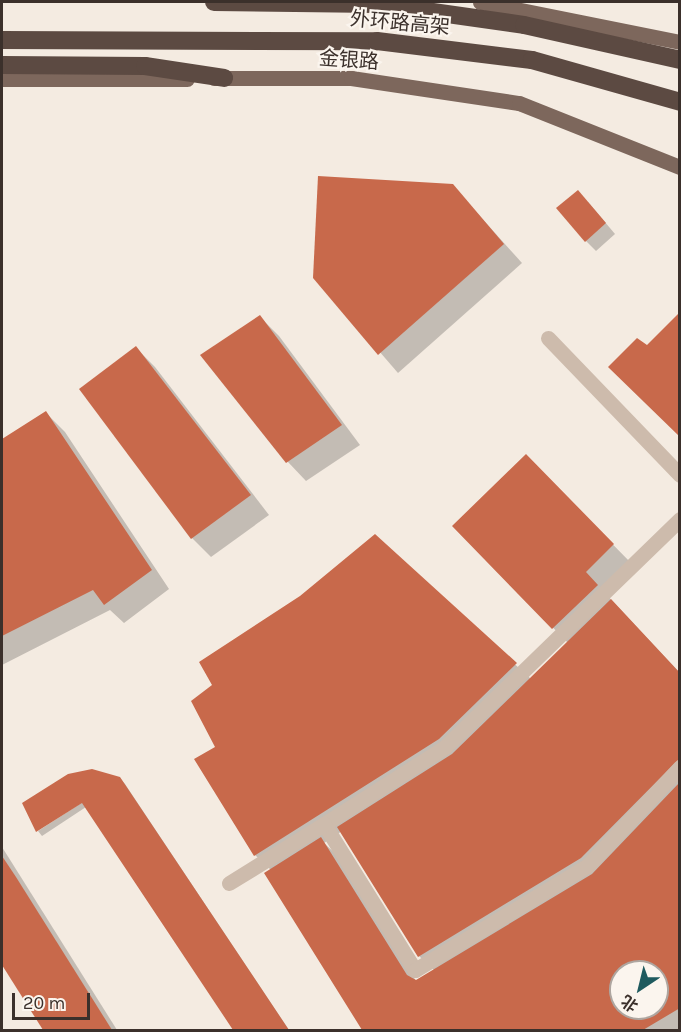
<!DOCTYPE html>
<html>
<head>
<meta charset="utf-8">
<style>
	body { margin:0 }
	#map { position:relative; width:681px; height:1032px; overflow:hidden; background:#f4ebe1; font-family:Karla,"Noto Sans SC",sans-serif }
	div>[style] { position:absolute }
	.shadow>* { inset:0; background:#0003 }
	.building>* { inset:0; background:#c8694b }
	.street>* { height:15px; margin:-7.5px; padding:0 7.5px; transform-origin:7.5px; border-radius:7.5px; background:#cdbbac }
	.primary>* { height:15px; margin:-7.5px; padding:0 7.5px; transform-origin:7.5px; border-radius:7.5px; background:#7d675c }
	.highway>* { height:18px; margin:-9px; padding:0 9px; transform-origin:9px; border-radius:9px; background:#5c4a42 }
	span { translate:-50% -50%; white-space:nowrap; text-align:center; line-height:1.15; -webkit-text-stroke:4.5px #fbf5ee; paint-order:stroke }
	.street-label { font-size:20px; color:#3b302b }
	.frame { position:absolute; inset:0; border:3px solid #3b302b; pointer-events:none }
	.north { position:absolute; left:609px; top:960px; width:60px; height:60px; box-sizing:border-box; background:#fbf5ee; border:2px solid #aea6a0; border-radius:50%; rotate:215deg; font-size:16px; font-weight:700; line-height:24px; text-align:center; color:#3b302b }
	.north::after { content:''; display:block; margin:auto; width:21px; height:27px; background:#1f5a5e; clip-path:polygon(50% 0,100% 100%,50% 72%,0 100%) }
	.scale { position:absolute; left:12px; top:993px; width:78px; height:27px; box-sizing:border-box; border:3px solid #3b302b; border-top:0; padding-left:8px; font-size:18px; line-height:21px; white-space:nowrap; color:#3b302b; -webkit-text-stroke:4px #fbf5ee; paint-order:stroke }
</style>
</head>
<body>
<div id="map">
	<div class="shadow">
		<i style="clip-path:polygon(452px 185px,522px 263px,398px 373px,315px 277px)"></i>
		<i style="clip-path:polygon(588px 202px,615px 234px,596px 251px,586px 241px)"></i>
		<i style="clip-path:polygon(260px 317px,279px 336px,360px 445px,306px 481px,288px 462px)"></i>
		<i style="clip-path:polygon(136px 348px,155px 367px,269px 515px,211px 557px,192px 538px)"></i>
		<i style="clip-path:polygon(46px 413px,65px 432px,169px 589px,124px 623px,110px 610px,2px 665px,2px 441px)"></i>
		<i style="clip-path:polygon(evenodd,526px 456px,632px 564px,604px 592px,680px 673px,680px 1030px,364px 1030px,266px 873px,271px 870px,255px 855px,217px 747px,214px 685px,301px 598px,375px 536px,531px 679px,568px 643px,454px 526px,526px 456px,342px 831px,419px 956px,434px 970px,416px 981px,340px 858px,324px 843px,342px 831px,526px 456px,621px 972px,657px 972px,657px 1008px,621px 1008px,621px 972px)"></i>
		<i style="clip-path:polygon(120px 778px,125px 784px,289px 1030px,235px 1030px,86px 807px,42px 836px,38px 831px)"></i>
		<i style="clip-path:polygon(2px 847px,117px 1030px,44px 1030px,2px 962px)"></i>
	</div>
	<div class="building">
		<i style="clip-path:polygon(318px 176px,453px 184px,504px 244px,378px 355px,313px 278px)"></i>
		<i style="clip-path:polygon(578px 190px,606px 223px,585px 242px,556px 208px)"></i>
		<i style="clip-path:polygon(680px 312px,680px 437px,608px 367px,637px 338px,647px 345px)"></i>
		<i style="clip-path:polygon(260px 315px,342px 425px,286px 463px,200px 355px)"></i>
		<i style="clip-path:polygon(136px 346px,251px 495px,191px 539px,79px 389px)"></i>
		<i style="clip-path:polygon(46px 411px,152px 570px,104px 605px,93px 590px,2px 636px,2px 439px)"></i>
		<i style="clip-path:polygon(526px 454px,614px 544px,586px 572px,598px 585px,552px 629px,452px 526px)"></i>
		<i style="clip-path:polygon(375px 534px,517px 663px,439px 739px,254px 856px,194px 759px,215px 747px,191px 701px,212px 685px,199px 662px,300px 596px)"></i>
		<i style="clip-path:polygon(611px 599px,680px 673px,680px 758px,581px 858px,418px 957px,337px 827px,452px 754px)"></i>
		<i style="clip-path:polygon(92px 769px,120px 777px,289px 1030px,233px 1030px,82px 803px,36px 832px,22px 803px,68px 774px)"></i>
		<i style="clip-path:polygon(evenodd,680px 782px,680px 1008px,643px 1030px,362px 1030px,264px 873px,321px 837px,407px 975px,416px 980px,592px 874px,680px 782px,621px 972px,657px 972px,657px 1008px,621px 1008px,621px 972px)"></i>
		<i style="clip-path:polygon(2px 856px,16px 877px,112px 1030px,43px 1030px,2px 965px)"></i>
	</div>
	<div class="street">
		<i style="left:548px;top:338px;width:190px;rotate:46.1deg"></i>
		<i style="left:680px;top:519px;width:327px;rotate:135.9deg"></i>
		<i style="left:445px;top:747px;width:143px;rotate:147.5deg"></i>
		<i style="left:324px;top:824px;width:172px;rotate:58.1deg"></i>
		<i style="left:415px;top:970px;width:201px;rotate:-31.2deg"></i>
		<i style="left:587px;top:866px;width:136px;rotate:-46.8deg"></i>
		<i style="left:229px;top:883px;width:112px;rotate:-31.8deg"></i>
	</div>
	<div class="primary">
		<i style="left:480px;top:2px;width:204px;rotate:11.3deg"></i>
		<i style="left:214px;top:78px;width:137px"></i>
		<i style="left:351px;top:78px;width:170px;rotate:8.5deg"></i>
		<i style="left:519px;top:103px;width:173px;rotate:21.7deg"></i>
		<i style="left:2px;top:79px;width:185px"></i>
	</div>
	<div class="highway">
		<i style="left:214px;top:2px;width:163px;rotate:0.7deg"></i>
		<i style="left:377px;top:4px;width:148px;rotate:8.1deg"></i>
		<i style="left:524px;top:25px;width:160px;rotate:12.6deg"></i>
		<i style="left:2px;top:40px;width:375px;rotate:0.2deg"></i>
		<i style="left:377px;top:41px;width:156px;rotate:7deg"></i>
		<i style="left:532px;top:60px;width:154px;rotate:15.8deg"></i>
		<i style="left:2px;top:65px;width:143px;rotate:0.4deg"></i>
		<i style="left:145px;top:66px;width:80px;rotate:8.6deg"></i>
	</div>
	<div class="street-label">
		<span style="left:400px;top:23px;rotate:5deg">外环路高架</span>
		<span style="left:349px;top:60px;rotate:4deg">金银路</span>
	</div>
	<div class="frame"></div>
	<div class="north">北</div>
	<div class="scale">20 m</div>
</div>
</body>
</html>
